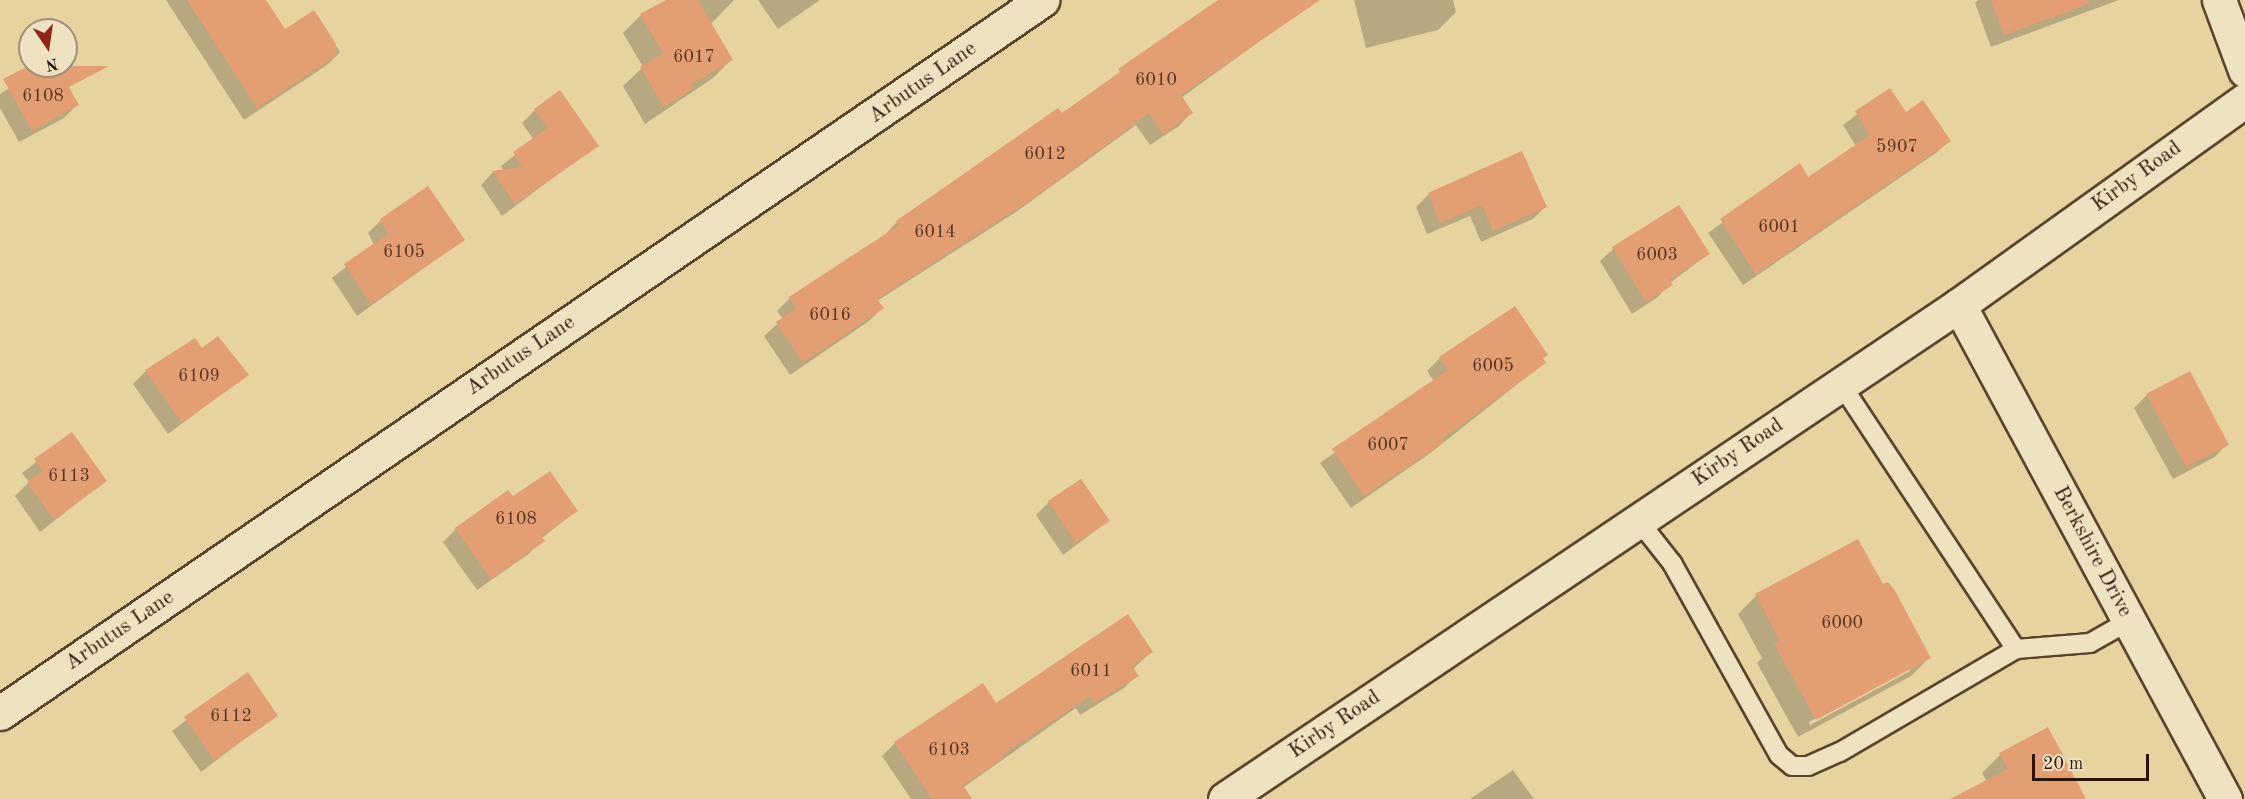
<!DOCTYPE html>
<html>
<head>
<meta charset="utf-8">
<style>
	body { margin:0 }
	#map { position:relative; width:2245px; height:799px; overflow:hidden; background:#e7d3a0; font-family:"Old Standard TT",serif }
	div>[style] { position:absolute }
	.shadow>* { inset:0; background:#0003 }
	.building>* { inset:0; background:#e39e74 }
	.roads { filter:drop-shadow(2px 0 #5b442d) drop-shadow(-2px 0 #5b442d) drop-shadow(0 2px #5b442d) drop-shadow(0 -2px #5b442d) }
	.service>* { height:18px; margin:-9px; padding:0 9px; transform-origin:9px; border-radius:9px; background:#efe2c1 }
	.minor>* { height:33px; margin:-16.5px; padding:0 16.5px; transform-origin:16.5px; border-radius:16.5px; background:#efe2c1 }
	.secondary>* { height:33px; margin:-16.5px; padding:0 16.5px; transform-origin:16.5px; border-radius:16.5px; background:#efe2c1 }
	span { translate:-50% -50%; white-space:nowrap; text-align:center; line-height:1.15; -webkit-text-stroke:4.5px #efe2c1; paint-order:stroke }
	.number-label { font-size:18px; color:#5a3722 }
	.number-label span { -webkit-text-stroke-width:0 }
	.street-label { font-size:21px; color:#2c1507 }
	.north { position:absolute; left:18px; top:18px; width:60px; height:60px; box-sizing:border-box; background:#efe2c1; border:2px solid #a19077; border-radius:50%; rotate:167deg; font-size:16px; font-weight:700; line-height:24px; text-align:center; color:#2c1507 }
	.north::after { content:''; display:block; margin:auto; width:21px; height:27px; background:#8f2418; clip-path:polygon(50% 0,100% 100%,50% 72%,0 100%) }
	.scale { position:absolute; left:2032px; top:754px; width:117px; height:27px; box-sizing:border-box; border:3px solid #2c1507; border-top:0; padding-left:8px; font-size:18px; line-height:21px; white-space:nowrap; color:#2c1507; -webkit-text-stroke:4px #efe2c1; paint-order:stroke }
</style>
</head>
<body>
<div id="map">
	<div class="shadow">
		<i style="clip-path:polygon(166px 0,265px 0,285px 31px,314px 12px,340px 52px,327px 65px,244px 120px)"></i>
		<i style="clip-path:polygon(669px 0,734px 0,711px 24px,731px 60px,713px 78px,645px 124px,623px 86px,643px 67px,623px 33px,641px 15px)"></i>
		<i style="clip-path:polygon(758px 0,820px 0,778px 29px)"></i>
		<i style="clip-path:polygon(1220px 0,1296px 0,1303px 10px,1181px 98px,1191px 113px,1179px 126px,1150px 145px,1136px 125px,1016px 212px,877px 301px,882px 308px,869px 321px,790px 375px,764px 336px,783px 319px,777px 311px,790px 298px,885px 235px,897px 222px,1061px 115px)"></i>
		<i style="clip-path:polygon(1354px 0,1453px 0,1456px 12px,1438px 30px,1366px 48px)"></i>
		<i style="clip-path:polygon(1978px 0,2119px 0,1991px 47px,1975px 3px)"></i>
		<i style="clip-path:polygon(43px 66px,55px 66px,77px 105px,64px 118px,19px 142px,0 108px,0 94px)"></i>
		<i style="clip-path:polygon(1889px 90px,1905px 114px,1949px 141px,1936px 153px,1743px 285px,1708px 233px,1800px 165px,1808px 179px,1856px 146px,1843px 125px)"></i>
		<i style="clip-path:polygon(535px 110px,597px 145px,502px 216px,481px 185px,493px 172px,504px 171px,501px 166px,534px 140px,522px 123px)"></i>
		<i style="clip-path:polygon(1521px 153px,1545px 207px,1533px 219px,1481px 242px,1470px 216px,1427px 234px,1416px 207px,1428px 195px)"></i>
		<i style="clip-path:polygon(428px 188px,463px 240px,357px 316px,332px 278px,374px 245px,368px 233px,381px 220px)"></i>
		<i style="clip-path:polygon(1679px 207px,1708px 254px,1670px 283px,1658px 297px,1632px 314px,1600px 261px,1613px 249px)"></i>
		<i style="clip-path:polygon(202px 350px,247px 375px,168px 434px,133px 384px,146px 371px)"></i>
		<i style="clip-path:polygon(1440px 358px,1544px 363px,1429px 454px,1351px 508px,1320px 463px,1434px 381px,1427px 371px)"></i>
		<i style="clip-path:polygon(2147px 395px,2227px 444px,2215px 457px,2173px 479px,2134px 408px)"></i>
		<i style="clip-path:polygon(72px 434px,105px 481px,40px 532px,15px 496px,29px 482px,22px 473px)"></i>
		<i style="clip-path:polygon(513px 498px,576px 511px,542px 538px,530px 553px,477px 590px,443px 542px,456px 529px)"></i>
		<i style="clip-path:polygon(1049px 502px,1108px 521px,1063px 555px,1036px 515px)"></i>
		<i style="clip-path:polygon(evenodd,1882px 586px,1929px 658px,1911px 676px,1798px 737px,1757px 663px,1762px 658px,1738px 614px,1756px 596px,1882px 586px,1910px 668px,1910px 671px,1810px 725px,1809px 722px,1910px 668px)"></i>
		<i style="clip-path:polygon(1151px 652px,1133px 669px,1137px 675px,1124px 688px,1080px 715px,1076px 708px,947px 799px,911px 799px,882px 756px,895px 743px)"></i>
		<i style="clip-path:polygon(247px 674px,276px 715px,201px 772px,172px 731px)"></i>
		<i style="clip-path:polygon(2000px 755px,2084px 799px,1968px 799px,1987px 782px,1982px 773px)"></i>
		<i style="clip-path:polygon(1513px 770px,1534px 799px,1470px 799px)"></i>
	</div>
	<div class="building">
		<i style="clip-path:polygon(187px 0,266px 0,285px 29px,314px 10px,336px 44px,336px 56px,257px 108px)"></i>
		<i style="clip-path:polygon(666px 0,698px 0,733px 60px,690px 85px,693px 89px,664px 107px,640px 67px,663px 53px,640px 14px)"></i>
		<i style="clip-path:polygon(1218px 0,1320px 0,1181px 95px,1193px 113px,1163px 134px,1149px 113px,1031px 200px,877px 299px,884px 308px,803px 363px,776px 322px,796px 308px,789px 297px,899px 225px,896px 221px,1058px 108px,1062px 113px,1120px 72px,1118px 69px)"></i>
		<i style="clip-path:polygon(1991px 0,2088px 0,2089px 4px,2004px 35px)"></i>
		<i style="clip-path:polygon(28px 66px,109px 66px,69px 87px,79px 105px,32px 131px,3px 79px)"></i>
		<i style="clip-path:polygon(1890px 88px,1906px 112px,1923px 100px,1951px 141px,1756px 274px,1720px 219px,1800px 163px,1808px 177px,1870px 135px,1855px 111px)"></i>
		<i style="clip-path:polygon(560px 90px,599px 146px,515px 204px,492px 171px,522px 167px,513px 152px,548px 128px,534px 109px)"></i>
		<i style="clip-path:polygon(1522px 151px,1547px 207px,1493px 231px,1482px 205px,1440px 223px,1428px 193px)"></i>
		<i style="clip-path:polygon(428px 186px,465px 240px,371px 304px,344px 264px,388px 234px,380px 219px)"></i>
		<i style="clip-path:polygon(1679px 205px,1710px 254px,1669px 280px,1673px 285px,1646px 302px,1612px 247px)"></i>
		<i style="clip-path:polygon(1515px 306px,1548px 355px,1543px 358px,1546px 363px,1442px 439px,1444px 442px,1364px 496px,1332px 449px,1448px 370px,1439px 357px)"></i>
		<i style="clip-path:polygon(218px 336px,249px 375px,182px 423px,145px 370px,195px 338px,202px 348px)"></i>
		<i style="clip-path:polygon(2190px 371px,2229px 445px,2186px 467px,2146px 394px)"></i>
		<i style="clip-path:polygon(72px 432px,107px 481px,54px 520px,27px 482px,43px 471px,34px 459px)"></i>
		<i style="clip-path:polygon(550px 471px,578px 511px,541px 536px,545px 541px,491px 579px,455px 528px,508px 490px,513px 496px)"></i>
		<i style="clip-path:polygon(1081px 479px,1110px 521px,1076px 543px,1048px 501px)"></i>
		<i style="clip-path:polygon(1858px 539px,1883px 584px,1888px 582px,1894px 589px,1931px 658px,1816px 720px,1774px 644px,1780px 640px,1755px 594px)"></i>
		<i style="clip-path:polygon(1128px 614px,1153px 652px,1132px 666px,1139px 676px,1094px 703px,1090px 696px,1002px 755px,1004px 758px,963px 785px,972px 799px,932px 799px,894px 742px,983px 683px,996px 703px)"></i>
		<i style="clip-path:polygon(248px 672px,278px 716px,214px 760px,184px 717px)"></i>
		<i style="clip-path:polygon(2048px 727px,2086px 799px,1950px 799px,2008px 769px,1999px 753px)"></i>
	</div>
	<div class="roads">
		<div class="service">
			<i style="left:1841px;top:384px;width:318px;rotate:56.6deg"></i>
			<i style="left:1638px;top:520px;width:55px;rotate:51.7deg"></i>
			<i style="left:1672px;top:563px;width:220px;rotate:60.9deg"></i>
			<i style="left:1779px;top:755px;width:17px;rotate:40deg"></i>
			<i style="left:1792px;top:766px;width:16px"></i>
			<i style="left:1808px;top:766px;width:35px;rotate:-24deg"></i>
			<i style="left:1840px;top:752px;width:204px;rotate:-30.3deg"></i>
			<i style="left:2016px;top:649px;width:74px;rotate:-4.6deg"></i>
			<i style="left:2090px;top:643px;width:45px;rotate:-29.4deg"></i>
		</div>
		<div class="minor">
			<i style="left:2219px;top:0;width:75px;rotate:69.6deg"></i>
			<i style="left:1959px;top:305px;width:561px;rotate:61.7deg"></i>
			<i style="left:0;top:713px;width:1263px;rotate:-34.38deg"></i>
		</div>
		<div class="secondary">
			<i style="left:1225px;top:799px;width:885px;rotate:-33.94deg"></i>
			<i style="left:1959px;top:305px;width:352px;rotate:-35.6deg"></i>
		</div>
	</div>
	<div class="number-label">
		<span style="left:694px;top:57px">6017</span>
		<span style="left:1156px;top:80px">6010</span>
		<span style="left:43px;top:96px">6108</span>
		<span style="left:1897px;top:147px">5907</span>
		<span style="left:1045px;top:154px">6012</span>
		<span style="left:1779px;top:227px">6001</span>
		<span style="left:935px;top:232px">6014</span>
		<span style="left:404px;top:252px">6105</span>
		<span style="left:1657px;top:255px">6003</span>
		<span style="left:830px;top:315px">6016</span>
		<span style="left:1493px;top:366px">6005</span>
		<span style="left:199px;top:376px">6109</span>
		<span style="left:1388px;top:445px">6007</span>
		<span style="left:69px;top:476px">6113</span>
		<span style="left:516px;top:519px">6108</span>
		<span style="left:1842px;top:623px">6000</span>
		<span style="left:1091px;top:671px">6011</span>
		<span style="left:231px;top:716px">6112</span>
		<span style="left:949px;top:750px">6103</span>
	</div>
	<div class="street-label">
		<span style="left:923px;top:83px;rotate:-35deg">Arbutus Lane</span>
		<span style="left:2137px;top:177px;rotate:-36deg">Kirby Road</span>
		<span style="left:521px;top:356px;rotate:-34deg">Arbutus Lane</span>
		<span style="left:1738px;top:453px;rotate:-34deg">Kirby Road</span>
		<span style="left:2092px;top:552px;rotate:62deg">Berkshire Drive</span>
		<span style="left:120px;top:631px;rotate:-34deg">Arbutus Lane</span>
		<span style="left:1335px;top:725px;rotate:-34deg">Kirby Road</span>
	</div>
	<div class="north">N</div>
	<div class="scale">20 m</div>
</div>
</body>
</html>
